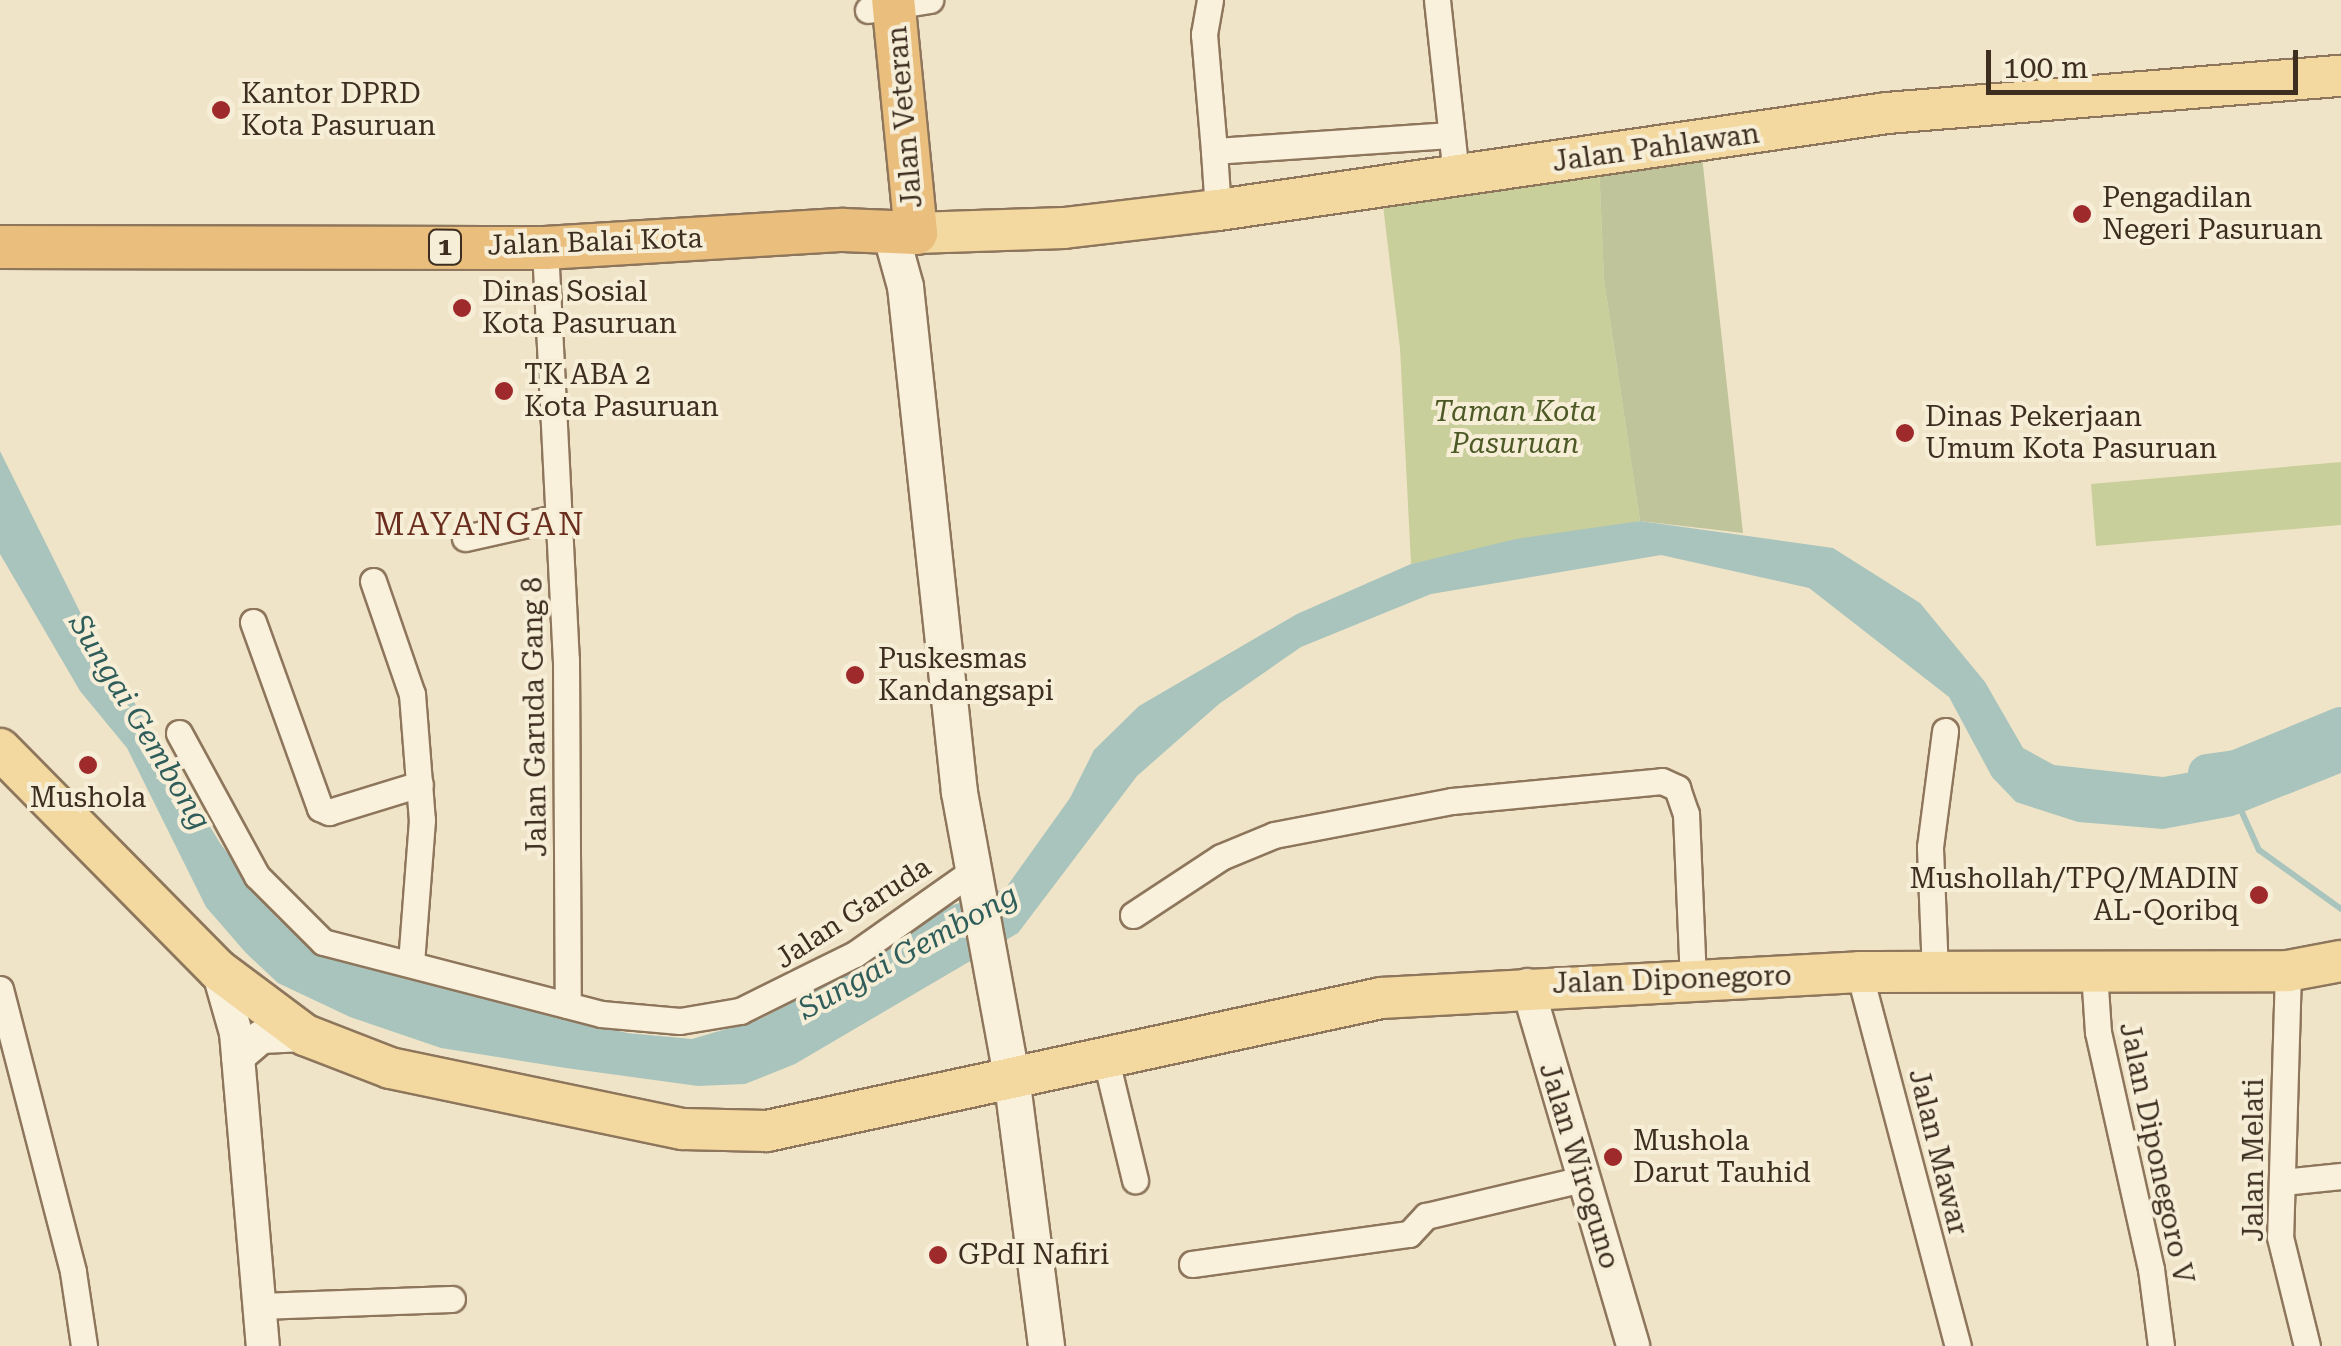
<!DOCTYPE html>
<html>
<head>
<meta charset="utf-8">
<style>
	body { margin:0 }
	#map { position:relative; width:2341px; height:1346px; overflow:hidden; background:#f0e4c8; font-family:"Roboto Serif",serif }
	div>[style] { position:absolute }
	.green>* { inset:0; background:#c9cf9b }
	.cemetery>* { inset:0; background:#bfc49a }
	.water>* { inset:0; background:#a9c4bc }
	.stream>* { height:6px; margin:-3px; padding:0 3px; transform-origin:3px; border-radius:3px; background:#a9c4bc }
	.river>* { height:38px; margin:-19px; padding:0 19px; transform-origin:19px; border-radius:19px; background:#a9c4bc }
	.roads { filter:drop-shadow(2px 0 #8d765c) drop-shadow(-2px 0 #8d765c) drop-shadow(0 2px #8d765c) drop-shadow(0 -2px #8d765c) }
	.minor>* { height:25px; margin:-12.5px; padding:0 12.5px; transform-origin:12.5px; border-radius:12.5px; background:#faf1dc }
	.tertiary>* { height:32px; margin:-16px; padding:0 16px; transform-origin:16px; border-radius:16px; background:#faf1dc }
	.secondary>* { height:35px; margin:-17.5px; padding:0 17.5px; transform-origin:17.5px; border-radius:17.5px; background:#faf1dc }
	.primary>* { height:40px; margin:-20px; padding:0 20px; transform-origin:20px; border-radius:20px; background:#f3d9a0 }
	.trunk>* { height:42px; margin:-21px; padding:0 21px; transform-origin:21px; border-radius:21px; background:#eabe7c }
	.dots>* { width:28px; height:28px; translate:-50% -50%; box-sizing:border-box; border:5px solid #f7eed8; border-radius:50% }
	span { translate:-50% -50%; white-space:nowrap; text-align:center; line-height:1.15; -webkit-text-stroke:8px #f7eed8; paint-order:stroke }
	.shield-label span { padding:2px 8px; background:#f7eed8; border:2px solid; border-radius:8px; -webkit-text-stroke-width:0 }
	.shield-label { font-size:25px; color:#3d2e20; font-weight:700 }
	.poi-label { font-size:28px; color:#3d2e20 }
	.left { translate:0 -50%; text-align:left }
	.right { translate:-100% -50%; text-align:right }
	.street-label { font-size:28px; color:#3d2e20 }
	.park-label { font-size:28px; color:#4d5a26; font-style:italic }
	.water-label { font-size:30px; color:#2f5d5a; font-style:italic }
	.quarter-label { font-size:32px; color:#6b2e1e; letter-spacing:2.5px }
	.scale { position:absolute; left:1986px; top:50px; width:312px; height:45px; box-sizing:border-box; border:5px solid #3d2e20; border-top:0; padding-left:12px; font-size:30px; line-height:35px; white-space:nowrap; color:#3d2e20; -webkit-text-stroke:8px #f7eed8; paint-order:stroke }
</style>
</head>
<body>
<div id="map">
	<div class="green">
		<i style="clip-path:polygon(1599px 163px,1604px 280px,1640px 521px,1411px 564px,1400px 348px,1381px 188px)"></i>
		<i style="clip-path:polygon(2341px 462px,2341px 525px,2096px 546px,2091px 484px)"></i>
	</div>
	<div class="cemetery">
		<i style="clip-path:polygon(1701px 147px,1743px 533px,1640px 521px,1604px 280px,1599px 163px)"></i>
	</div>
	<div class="water">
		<i style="clip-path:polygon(0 451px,84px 620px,220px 843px,277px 918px,317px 950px,627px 1033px,692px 1039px,760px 1019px,837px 979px,930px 912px,1005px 889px,1070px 798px,1094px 750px,1139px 706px,1297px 614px,1411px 564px,1516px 539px,1640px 521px,1833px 548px,1920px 603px,1985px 682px,2023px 748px,2054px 765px,2163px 777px,2260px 760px,2341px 726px,2341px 773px,2233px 816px,2163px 829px,2078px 822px,2016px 802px,1992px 777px,1949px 697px,1809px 588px,1661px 555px,1431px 594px,1301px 647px,1219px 704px,1137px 776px,1018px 933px,795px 1064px,745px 1084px,698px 1086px,566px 1068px,441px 1048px,350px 1017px,278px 983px,246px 953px,206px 907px,127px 748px,80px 691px,0 554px)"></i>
	</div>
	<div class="stream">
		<i style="left:2240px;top:808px;width:46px;rotate:65.7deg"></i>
		<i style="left:2259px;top:850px;width:101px;rotate:35.7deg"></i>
	</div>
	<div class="river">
		<i style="left:2207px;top:773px;width:29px;rotate:-8deg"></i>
		<i style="left:2236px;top:769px;width:113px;rotate:-22.3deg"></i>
	</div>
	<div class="roads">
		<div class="minor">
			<i style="left:1210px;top:0;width:35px;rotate:100deg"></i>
			<i style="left:1204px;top:34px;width:117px;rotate:85.1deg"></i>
			<i style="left:1437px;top:0;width:176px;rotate:83.8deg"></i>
			<i style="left:868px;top:10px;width:63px;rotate:-9.2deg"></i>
			<i style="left:1218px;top:210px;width:59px;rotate:-93.9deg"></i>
			<i style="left:1214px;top:151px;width:235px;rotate:-3.9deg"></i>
			<i style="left:545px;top:248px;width:413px;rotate:87.1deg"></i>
			<i style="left:566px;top:660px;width:345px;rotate:89.7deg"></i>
			<i style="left:465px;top:538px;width:96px;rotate:-12.6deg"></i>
			<i style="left:373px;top:581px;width:120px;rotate:71deg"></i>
			<i style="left:412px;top:694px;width:126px;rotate:85.5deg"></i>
			<i style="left:422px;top:820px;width:144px;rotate:94.4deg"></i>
			<i style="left:253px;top:622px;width:198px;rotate:70.2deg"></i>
			<i style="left:320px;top:808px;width:10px;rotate:24deg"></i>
			<i style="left:329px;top:812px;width:95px;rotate:-17.1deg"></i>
			<i style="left:179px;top:733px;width:163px;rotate:61.4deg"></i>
			<i style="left:257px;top:876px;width:93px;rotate:45deg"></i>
			<i style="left:323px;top:942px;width:287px;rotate:14.5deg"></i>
			<i style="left:601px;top:1014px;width:79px;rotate:5.1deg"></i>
			<i style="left:680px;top:1021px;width:61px;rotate:-9.5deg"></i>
			<i style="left:740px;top:1011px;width:128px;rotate:-26.4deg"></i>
			<i style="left:855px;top:954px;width:146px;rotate:-35.2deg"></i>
			<i style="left:1133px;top:915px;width:105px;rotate:-33.4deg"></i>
			<i style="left:1221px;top:857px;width:57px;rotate:-22.5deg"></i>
			<i style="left:1274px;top:835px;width:181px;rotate:-10.8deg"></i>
			<i style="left:1452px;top:801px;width:211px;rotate:-5.4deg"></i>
			<i style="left:1662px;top:781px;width:17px;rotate:25deg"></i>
			<i style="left:1677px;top:788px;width:28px;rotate:71deg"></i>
			<i style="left:1686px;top:814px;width:167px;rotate:87.6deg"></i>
			<i style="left:2288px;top:971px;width:266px;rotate:91.7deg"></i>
			<i style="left:2280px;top:1237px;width:112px;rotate:76.1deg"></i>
			<i style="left:1859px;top:972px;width:387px;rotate:75.2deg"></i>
			<i style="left:2094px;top:972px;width:60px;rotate:86.2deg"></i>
			<i style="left:2098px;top:1032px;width:243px;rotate:77.4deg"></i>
			<i style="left:2151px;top:1269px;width:78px;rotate:82.6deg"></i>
			<i style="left:1935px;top:973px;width:126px;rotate:-92.3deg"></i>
			<i style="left:1930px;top:847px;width:117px;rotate:-82.6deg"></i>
			<i style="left:0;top:989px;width:292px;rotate:75.5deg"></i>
			<i style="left:73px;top:1272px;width:75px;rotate:81.5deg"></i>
			<i style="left:1105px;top:1056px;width:128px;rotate:76.4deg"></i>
			<i style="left:2283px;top:1182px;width:58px;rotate:-5.9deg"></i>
			<i style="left:1192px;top:1264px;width:219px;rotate:-7.9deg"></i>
			<i style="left:1409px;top:1234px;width:25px;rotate:-47deg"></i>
			<i style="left:1426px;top:1216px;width:160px;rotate:-13.3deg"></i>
			<i style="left:259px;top:1306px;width:193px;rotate:-2.1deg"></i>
		</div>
		<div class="tertiary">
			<i style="left:218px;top:970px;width:66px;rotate:74.1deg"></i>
			<i style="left:236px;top:1033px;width:314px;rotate:85.1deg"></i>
			<i style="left:1527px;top:985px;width:376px;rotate:73.6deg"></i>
			<i style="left:238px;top:1057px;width:30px;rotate:-41deg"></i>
			<i style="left:261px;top:1037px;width:44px;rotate:-2.6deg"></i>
		</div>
		<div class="secondary">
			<i style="left:890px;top:232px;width:56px;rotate:74.5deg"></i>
			<i style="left:905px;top:286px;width:509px;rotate:83.91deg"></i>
			<i style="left:959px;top:792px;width:289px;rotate:79.6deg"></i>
			<i style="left:1011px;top:1076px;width:272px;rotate:82.6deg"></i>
		</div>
		<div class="primary">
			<i style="left:916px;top:233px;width:148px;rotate:-1.9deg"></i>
			<i style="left:1064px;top:228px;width:155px;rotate:-6.7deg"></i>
			<i style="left:1218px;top:210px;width:676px;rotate:-8.25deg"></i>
			<i style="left:1887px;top:113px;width:456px;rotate:-4.7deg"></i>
			<i style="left:0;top:749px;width:310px;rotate:45.4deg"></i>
			<i style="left:218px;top:970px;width:109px;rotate:36.8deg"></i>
			<i style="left:305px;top:1035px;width:91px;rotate:21.2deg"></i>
			<i style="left:390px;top:1068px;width:299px;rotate:11.8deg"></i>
			<i style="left:683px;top:1129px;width:84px;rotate:1.4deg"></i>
			<i style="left:767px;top:1131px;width:628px;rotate:-12.22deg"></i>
			<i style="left:1381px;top:998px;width:479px;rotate:-3.1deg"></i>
			<i style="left:1859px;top:972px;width:429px;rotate:-0.1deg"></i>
			<i style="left:2288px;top:971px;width:54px;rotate:-10.7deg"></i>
		</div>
		<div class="trunk">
			<i style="left:0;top:247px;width:545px;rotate:0.11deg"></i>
			<i style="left:545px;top:248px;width:299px;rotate:-3.5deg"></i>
			<i style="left:843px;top:230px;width:73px;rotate:2.4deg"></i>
			<i style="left:916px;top:233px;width:234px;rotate:-95.6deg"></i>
		</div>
	</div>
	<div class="dots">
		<i style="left:221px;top:110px;background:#9e2a2b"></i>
		<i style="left:2082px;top:214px;background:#9e2a2b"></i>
		<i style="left:462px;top:308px;background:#9e2a2b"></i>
		<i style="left:504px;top:391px;background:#9e2a2b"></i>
		<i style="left:1905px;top:433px;background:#9e2a2b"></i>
		<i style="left:855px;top:675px;background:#9e2a2b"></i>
		<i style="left:88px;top:765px;background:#9e2a2b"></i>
		<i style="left:2259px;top:895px;background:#9e2a2b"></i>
		<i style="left:1613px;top:1157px;background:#9e2a2b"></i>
		<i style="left:938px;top:1255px;background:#9e2a2b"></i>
	</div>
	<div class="shield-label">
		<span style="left:445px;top:247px">1</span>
	</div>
	<div class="poi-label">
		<span class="left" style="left:241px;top:110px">Kantor DPRD<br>Kota Pasuruan</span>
		<span class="left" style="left:2102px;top:214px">Pengadilan<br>Negeri Pasuruan</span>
		<span class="left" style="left:482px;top:308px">Dinas Sosial<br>Kota Pasuruan</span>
		<span class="left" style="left:524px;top:391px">TK ABA 2<br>Kota Pasuruan</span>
		<span class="left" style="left:1925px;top:433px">Dinas Pekerjaan<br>Umum Kota Pasuruan</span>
		<span class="left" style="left:878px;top:675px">Puskesmas<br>Kandangsapi</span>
		<span style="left:88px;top:798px">Mushola</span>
		<span class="right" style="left:2239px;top:895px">Mushollah/TPQ/MADIN<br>AL-Qoribq</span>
		<span class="left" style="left:1633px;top:1157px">Mushola<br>Darut Tauhid</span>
		<span class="left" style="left:958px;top:1255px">GPdI Nafiri</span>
	</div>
	<div class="street-label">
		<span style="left:905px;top:117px;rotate:-95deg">Jalan Veteran</span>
		<span style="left:1656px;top:148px;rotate:-8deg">Jalan Pahlawan</span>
		<span style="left:595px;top:242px;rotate:-2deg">Jalan Balai Kota</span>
		<span style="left:535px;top:717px;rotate:-91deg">Jalan Garuda Gang 8</span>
		<span style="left:853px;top:913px;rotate:-33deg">Jalan Garuda</span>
		<span style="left:1672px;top:980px;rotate:-2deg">Jalan Diponegoro</span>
		<span style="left:1938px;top:1152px;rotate:76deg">Jalan Mawar</span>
		<span style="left:2156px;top:1153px;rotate:78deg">Jalan Diponegoro V</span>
		<span style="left:2254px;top:1160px;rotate:-90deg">Jalan Melati</span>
		<span style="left:1579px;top:1166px;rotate:73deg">Jalan Wiroguno</span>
	</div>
	<div class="park-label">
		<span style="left:1515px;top:428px">Taman Kota<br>Pasuruan</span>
	</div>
	<div class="water-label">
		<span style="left:140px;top:722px;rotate:59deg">Sungai Gembong</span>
		<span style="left:908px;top:952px;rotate:-29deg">Sungai Gembong</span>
	</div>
	<div class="quarter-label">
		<span style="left:480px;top:524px">MAYANGAN</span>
	</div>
	<div class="scale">100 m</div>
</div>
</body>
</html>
